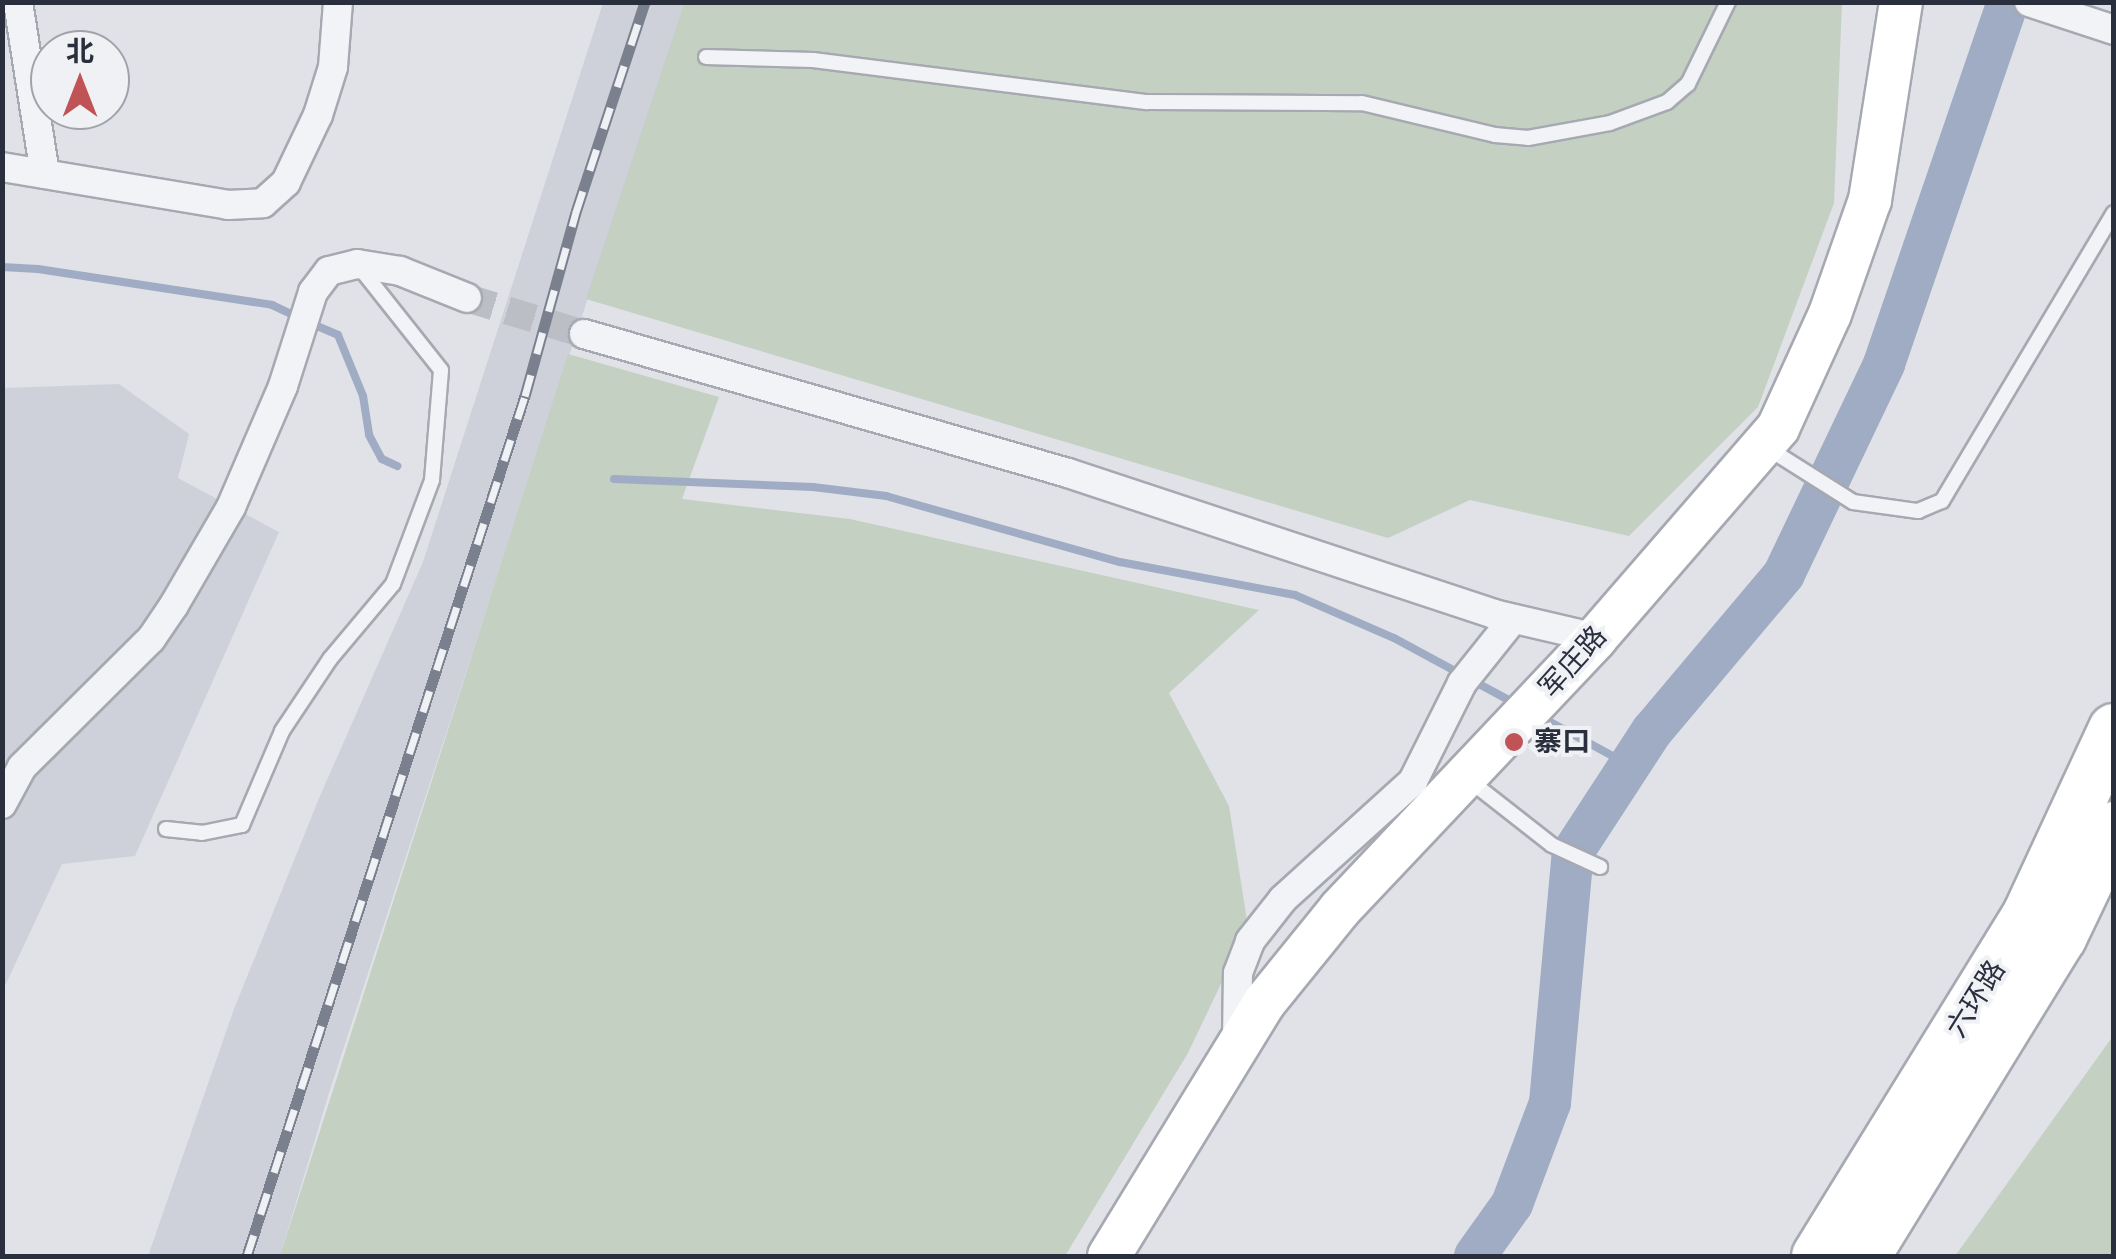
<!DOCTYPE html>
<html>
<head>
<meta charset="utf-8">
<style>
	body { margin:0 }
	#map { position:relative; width:2116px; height:1259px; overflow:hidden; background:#e0e2e7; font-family:"DejaVu Sans","Noto Sans SC",sans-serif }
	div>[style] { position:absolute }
	.built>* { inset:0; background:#ced1d9 }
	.green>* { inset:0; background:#c4d0c2 }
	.stream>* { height:8px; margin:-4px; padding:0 4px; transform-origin:4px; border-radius:4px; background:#9facc3 }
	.river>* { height:42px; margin:-21px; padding:0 21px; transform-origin:21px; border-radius:21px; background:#9facc3 }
	.minor-tunnel>* { height:28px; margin-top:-14px; transform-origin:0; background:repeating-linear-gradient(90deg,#bcbec5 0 28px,transparent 0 42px) }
	.roads { filter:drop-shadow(2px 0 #a6a9b1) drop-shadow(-2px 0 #a6a9b1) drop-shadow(0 2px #a6a9b1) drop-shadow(0 -2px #a6a9b1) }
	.service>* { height:14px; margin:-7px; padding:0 7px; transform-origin:7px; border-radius:7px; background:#f2f3f6 }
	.minor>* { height:28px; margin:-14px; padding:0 14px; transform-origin:14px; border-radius:14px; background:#f2f3f6 }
	.primary>* { height:42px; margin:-21px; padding:0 21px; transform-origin:21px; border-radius:21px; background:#fff }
	.motorway>* { height:50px; margin:-25px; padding:0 25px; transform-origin:25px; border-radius:25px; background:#fff }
	.rail>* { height:11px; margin-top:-5.5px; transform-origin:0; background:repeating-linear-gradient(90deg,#eff1f5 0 22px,#7b808f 0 44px); box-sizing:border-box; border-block:2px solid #7b808f }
	.dots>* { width:28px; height:28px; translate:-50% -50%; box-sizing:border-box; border:5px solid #eff1f5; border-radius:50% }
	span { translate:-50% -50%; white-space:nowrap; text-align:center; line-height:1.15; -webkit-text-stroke:8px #eff1f5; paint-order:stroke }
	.street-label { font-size:28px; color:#2a2f3d }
	.poi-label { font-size:28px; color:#2a2f3d; font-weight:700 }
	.left { translate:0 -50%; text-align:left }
	.frame { position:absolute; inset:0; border:5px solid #2a2f3d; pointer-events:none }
	.north { position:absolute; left:30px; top:30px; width:100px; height:100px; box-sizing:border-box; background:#eff1f5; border:2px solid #a0a3ab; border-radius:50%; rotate:0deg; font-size:28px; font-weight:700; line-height:40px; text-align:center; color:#2a2f3d }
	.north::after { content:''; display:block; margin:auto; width:35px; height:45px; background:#bf5355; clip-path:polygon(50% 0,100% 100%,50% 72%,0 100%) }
</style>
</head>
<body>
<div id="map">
	<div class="built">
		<i style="clip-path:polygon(603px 3px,684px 3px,329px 1093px,280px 1256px,148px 1256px,234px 1009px,320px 796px,423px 562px)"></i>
		<i style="clip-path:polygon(119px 384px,189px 434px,178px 478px,279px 532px,135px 856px,62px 864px,3px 990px,3px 388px)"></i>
	</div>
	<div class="green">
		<i style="clip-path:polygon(684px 3px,1842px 3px,1834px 203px,1758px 407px,1629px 536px,1470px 500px,1388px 538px,586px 299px)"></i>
		<i style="clip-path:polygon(568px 354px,719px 397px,682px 499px,850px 519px,1259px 610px,1169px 693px,1229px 806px,1248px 927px,1188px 1053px,1065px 1256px,280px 1256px)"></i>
		<i style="clip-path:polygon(2113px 1036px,2113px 1256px,1955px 1256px)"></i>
	</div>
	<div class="stream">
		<i style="left:2px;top:267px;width:36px;rotate:3deg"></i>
		<i style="left:38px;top:269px;width:237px;rotate:8.7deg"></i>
		<i style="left:272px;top:305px;width:29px;rotate:25deg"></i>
		<i style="left:310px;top:323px;width:30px;rotate:23deg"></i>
		<i style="left:338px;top:335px;width:66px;rotate:67.7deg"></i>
		<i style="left:363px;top:396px;width:39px;rotate:81deg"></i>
		<i style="left:369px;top:435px;width:27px;rotate:62deg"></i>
		<i style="left:382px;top:459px;width:17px;rotate:25deg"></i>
		<i style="left:614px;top:479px;width:199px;rotate:2.3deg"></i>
		<i style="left:813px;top:487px;width:74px;rotate:7deg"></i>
		<i style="left:886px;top:496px;width:243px;rotate:15.8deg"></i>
		<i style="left:1120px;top:562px;width:178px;rotate:10.7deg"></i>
		<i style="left:1295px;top:595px;width:108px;rotate:23.5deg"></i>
		<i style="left:1394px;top:638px;width:139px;rotate:28.4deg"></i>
		<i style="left:1541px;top:717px;width:100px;rotate:28.6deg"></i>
	</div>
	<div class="river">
		<i style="left:1475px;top:1256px;width:64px;rotate:-54.6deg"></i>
		<i style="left:1512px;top:1204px;width:108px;rotate:-69.4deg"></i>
		<i style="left:1550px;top:1103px;width:252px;rotate:-84.8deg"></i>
		<i style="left:1573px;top:852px;width:145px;rotate:-56.9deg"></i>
		<i style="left:1652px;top:731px;width:205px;rotate:-49.9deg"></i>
		<i style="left:1784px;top:574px;width:233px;rotate:-64.5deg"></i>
		<i style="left:1884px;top:364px;width:383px;rotate:-71.1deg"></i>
	</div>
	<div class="minor-tunnel">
		<i style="left:467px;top:298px;width:122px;rotate:17.1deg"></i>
	</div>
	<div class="roads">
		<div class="service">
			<i style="left:706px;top:57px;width:107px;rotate:1.6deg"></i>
			<i style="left:813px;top:60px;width:337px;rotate:7.2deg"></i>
			<i style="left:1147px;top:102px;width:215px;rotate:0.3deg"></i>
			<i style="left:1362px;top:103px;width:137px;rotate:13.5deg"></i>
			<i style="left:1495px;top:135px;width:33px;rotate:5deg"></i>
			<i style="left:1528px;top:138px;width:83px;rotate:-10.4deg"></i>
			<i style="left:1610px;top:123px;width:61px;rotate:-20.2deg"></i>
			<i style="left:1667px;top:102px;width:28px;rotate:-41deg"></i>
			<i style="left:1688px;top:84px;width:91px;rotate:-64deg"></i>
			<i style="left:1766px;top:447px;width:103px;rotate:32.3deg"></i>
			<i style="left:1853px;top:502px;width:66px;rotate:7.9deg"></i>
			<i style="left:1918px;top:511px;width:26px;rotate:-23deg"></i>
			<i style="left:1942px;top:501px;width:335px;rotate:-59.2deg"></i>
			<i style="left:1469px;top:780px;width:105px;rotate:38.1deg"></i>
			<i style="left:1552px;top:845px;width:53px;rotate:24.6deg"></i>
			<i style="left:166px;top:829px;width:36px;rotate:6deg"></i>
			<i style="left:202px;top:833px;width:41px;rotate:-11.3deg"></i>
			<i style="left:242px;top:825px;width:102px;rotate:-66.9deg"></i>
			<i style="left:282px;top:731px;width:87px;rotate:-56.3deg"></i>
			<i style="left:330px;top:659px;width:98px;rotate:-50deg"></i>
			<i style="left:393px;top:584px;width:111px;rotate:-69.4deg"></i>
			<i style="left:432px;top:480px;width:110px;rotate:-85.3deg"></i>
			<i style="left:441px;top:370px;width:129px;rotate:-128.4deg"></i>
		</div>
		<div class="minor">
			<i style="left:18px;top:2px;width:174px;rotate:81.1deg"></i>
			<i style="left:2029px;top:2px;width:89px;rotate:18.2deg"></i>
			<i style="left:2px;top:167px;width:229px;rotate:9.5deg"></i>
			<i style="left:228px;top:205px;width:35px;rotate:-3deg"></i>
			<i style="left:263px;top:203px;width:31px;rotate:-42deg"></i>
			<i style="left:286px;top:182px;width:74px;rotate:-64.5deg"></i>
			<i style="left:318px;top:115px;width:50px;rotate:-72.6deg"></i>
			<i style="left:333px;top:67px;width:65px;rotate:-85.6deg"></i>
			<i style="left:584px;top:334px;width:504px;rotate:16.02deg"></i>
			<i style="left:1068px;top:473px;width:449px;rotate:18.3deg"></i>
			<i style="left:1494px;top:614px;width:105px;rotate:13.2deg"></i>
			<i style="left:2px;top:804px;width:42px;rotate:-61.6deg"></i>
			<i style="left:22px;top:767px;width:182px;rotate:-44.8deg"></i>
			<i style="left:151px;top:639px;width:41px;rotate:-55.9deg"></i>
			<i style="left:174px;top:605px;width:113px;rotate:-59.8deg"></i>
			<i style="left:231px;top:507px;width:132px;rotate:-66.7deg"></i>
			<i style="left:283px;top:386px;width:99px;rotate:-72.3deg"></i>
			<i style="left:313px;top:292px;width:26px;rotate:-53deg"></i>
			<i style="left:329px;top:271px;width:29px;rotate:-14deg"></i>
			<i style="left:357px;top:264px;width:44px;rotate:9.2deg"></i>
			<i style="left:400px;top:271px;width:72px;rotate:21.9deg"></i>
			<i style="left:1237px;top:1041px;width:68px;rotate:-89.2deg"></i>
			<i style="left:1238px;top:973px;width:34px;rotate:-69deg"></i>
			<i style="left:1250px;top:941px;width:53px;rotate:-51.8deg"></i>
			<i style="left:1283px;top:899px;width:176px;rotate:-42.2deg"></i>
			<i style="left:1413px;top:781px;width:110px;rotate:-63.4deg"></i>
			<i style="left:1462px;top:683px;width:82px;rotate:-51.4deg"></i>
		</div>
		<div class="primary">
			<i style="left:1109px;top:1256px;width:297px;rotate:-58.5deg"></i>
			<i style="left:1264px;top:1003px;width:121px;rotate:-51deg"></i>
			<i style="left:1340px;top:909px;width:373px;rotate:-46.6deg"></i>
			<i style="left:1596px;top:638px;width:278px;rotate:-49.1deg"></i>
			<i style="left:1778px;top:428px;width:125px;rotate:-65.5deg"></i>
			<i style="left:1830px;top:314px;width:121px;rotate:-70.7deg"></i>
			<i style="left:1870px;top:200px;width:200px;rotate:-81.1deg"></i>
		</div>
		<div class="motorway">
			<i style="left:1817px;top:1256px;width:402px;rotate:-58.3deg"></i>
			<i style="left:2028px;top:914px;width:204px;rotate:-65.1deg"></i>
			<i style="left:1865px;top:1256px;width:374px;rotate:-58.4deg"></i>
			<i style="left:2061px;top:938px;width:123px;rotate:-64.5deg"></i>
		</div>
	</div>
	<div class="rail">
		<i style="left:247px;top:1256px;width:904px;rotate:-72.09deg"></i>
		<i style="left:525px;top:396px;width:191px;rotate:-74.5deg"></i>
		<i style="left:576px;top:212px;width:221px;rotate:-71.8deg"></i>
	</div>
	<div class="dots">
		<i style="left:1514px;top:742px;background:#bf5355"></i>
	</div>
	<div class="street-label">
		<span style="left:1573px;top:662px;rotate:-48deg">军庄路</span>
		<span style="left:1976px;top:999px;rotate:-58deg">六环路</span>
	</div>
	<div class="poi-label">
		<span class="left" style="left:1534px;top:742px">寨口</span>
	</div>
	<div class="frame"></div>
	<div class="north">北</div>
</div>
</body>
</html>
